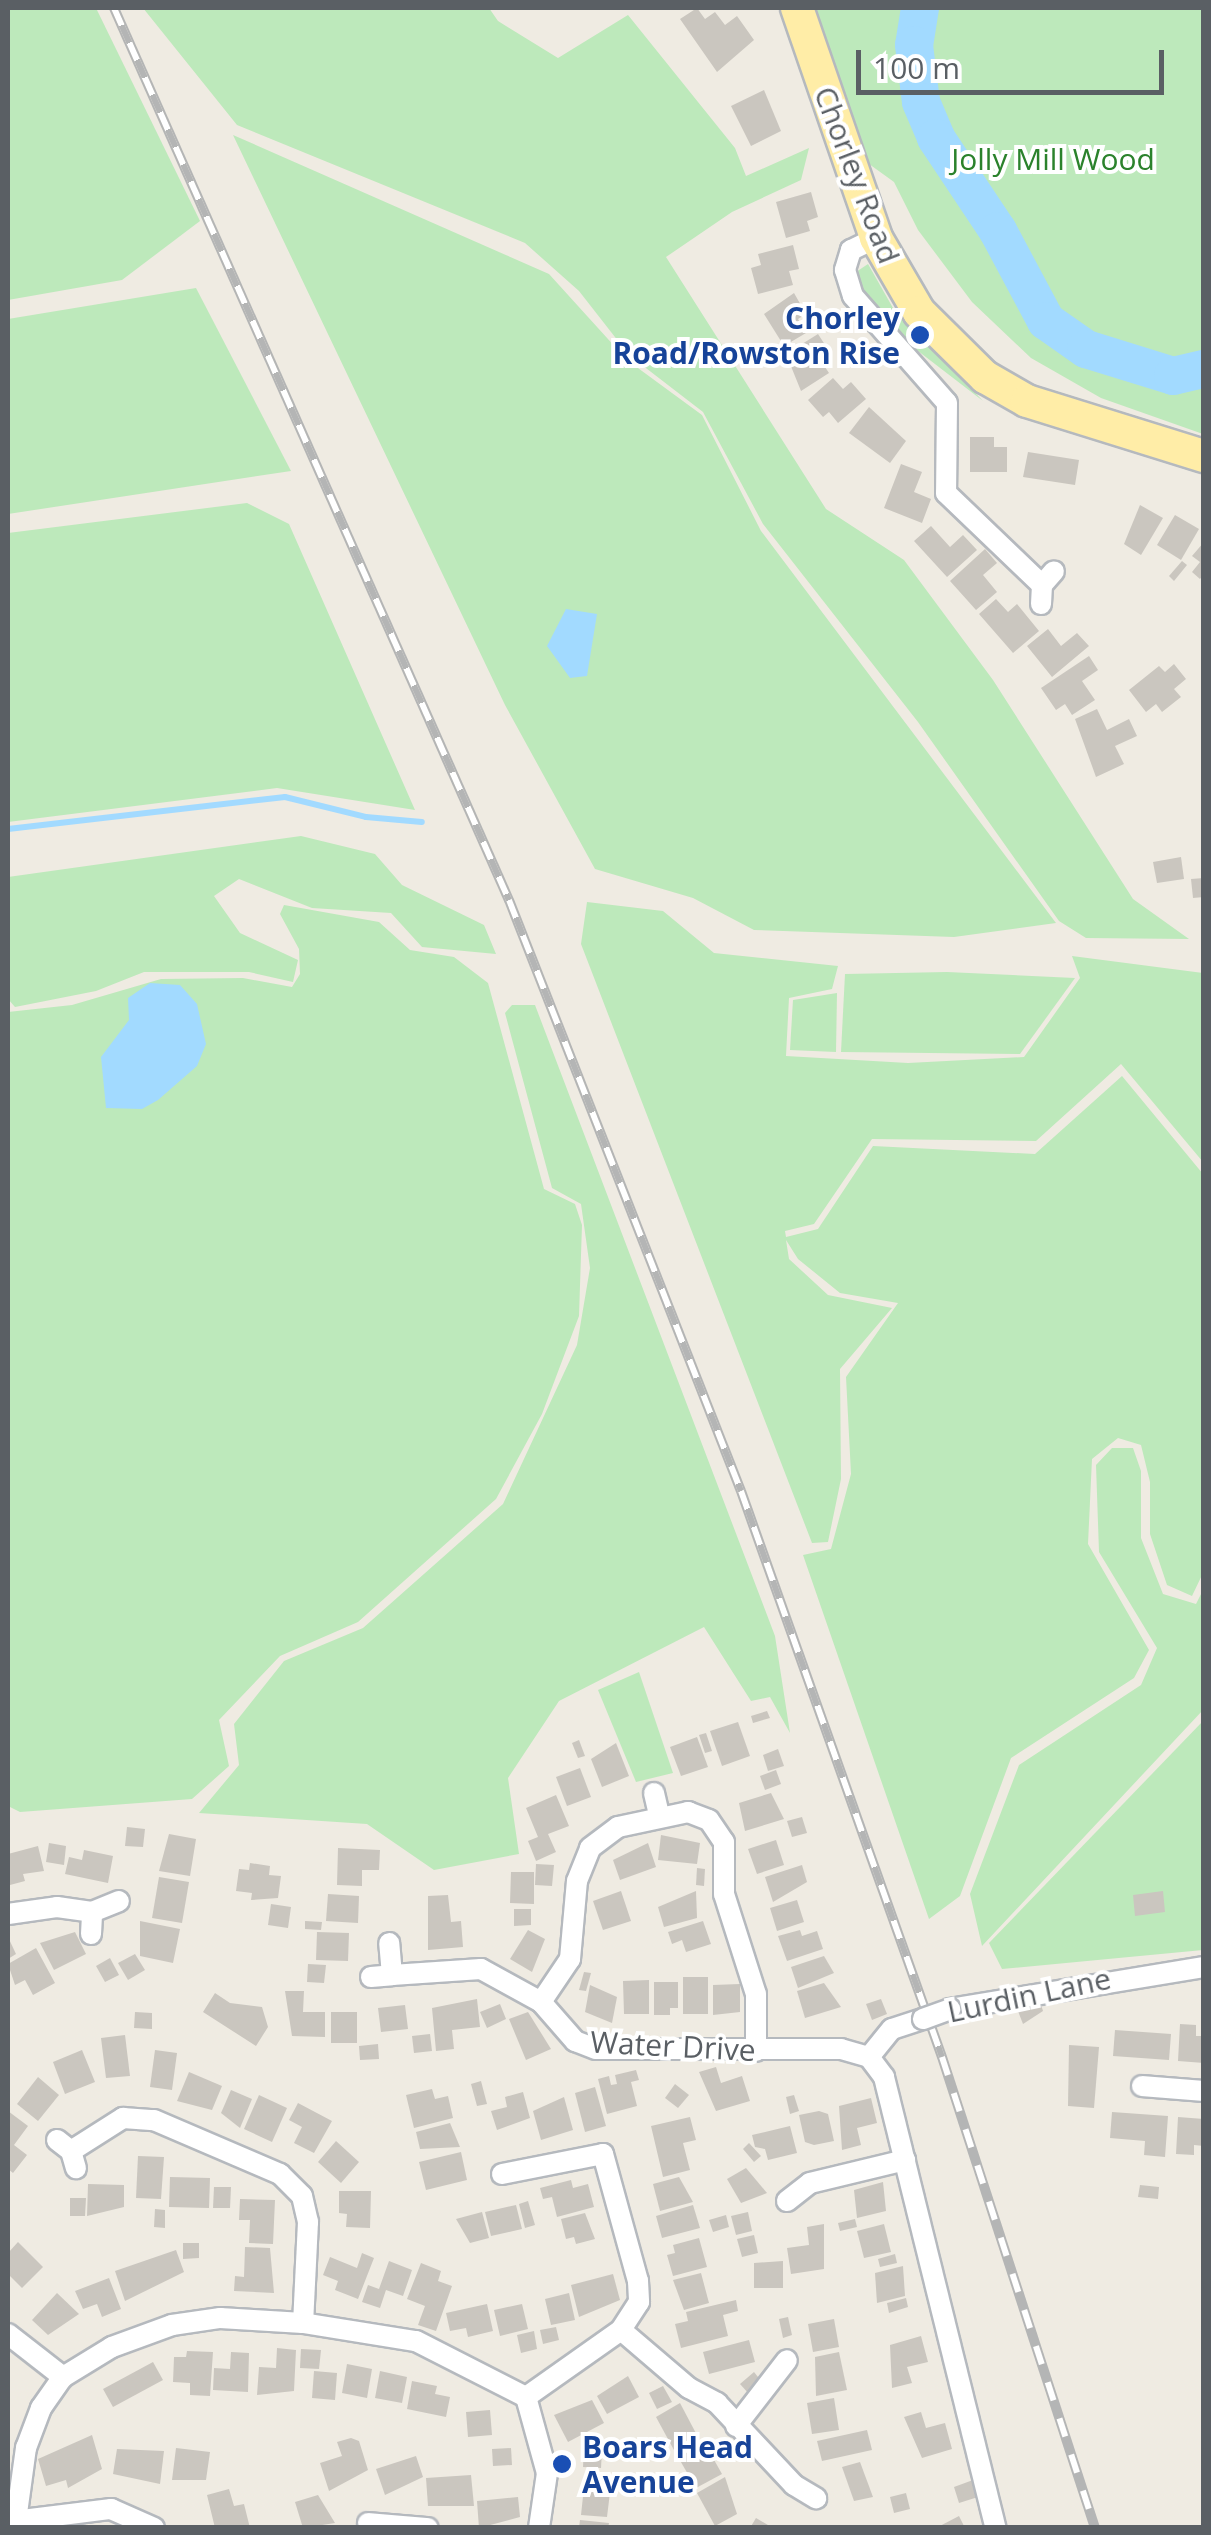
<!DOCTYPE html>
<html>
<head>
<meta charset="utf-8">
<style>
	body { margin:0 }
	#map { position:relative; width:1211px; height:2535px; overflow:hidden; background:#efebe2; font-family:"Open Sans",sans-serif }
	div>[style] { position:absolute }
	.green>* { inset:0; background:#bde9bb }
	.water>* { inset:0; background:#a2daff }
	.stream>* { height:6px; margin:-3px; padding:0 3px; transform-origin:3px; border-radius:3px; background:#a2daff }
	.river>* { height:38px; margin:-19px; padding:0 19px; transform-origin:19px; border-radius:19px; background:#a2daff }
	.building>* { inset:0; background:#cac6bf }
	.roads { filter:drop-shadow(2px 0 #b5b9be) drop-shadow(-2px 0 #b5b9be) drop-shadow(0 2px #b5b9be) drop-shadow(0 -2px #b5b9be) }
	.street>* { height:20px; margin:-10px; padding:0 10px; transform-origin:10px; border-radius:10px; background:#fff }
	.primary>* { height:32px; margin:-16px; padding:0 16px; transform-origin:16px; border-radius:16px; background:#ffeda7 }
	.rail>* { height:10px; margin-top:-5px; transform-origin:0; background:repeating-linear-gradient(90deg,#fff 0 19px,#b4b5b5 0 38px); box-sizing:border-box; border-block:2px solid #b4b5b5 }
	.bridges { filter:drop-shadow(2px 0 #b5b9be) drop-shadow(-2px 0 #b5b9be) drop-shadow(0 2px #b5b9be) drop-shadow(0 -2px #b5b9be) }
	.street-bridge>* { height:20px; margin:-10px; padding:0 10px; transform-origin:10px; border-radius:10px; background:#fff }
	.dots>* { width:28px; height:28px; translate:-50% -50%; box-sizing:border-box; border:5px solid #fff; border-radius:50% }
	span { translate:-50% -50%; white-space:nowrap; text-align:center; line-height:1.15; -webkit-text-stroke:8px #fff; paint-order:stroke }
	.park-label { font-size:30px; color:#2b822c }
	.street-label { font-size:30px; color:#5a5f64 }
	.transit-label { font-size:30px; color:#164399; font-weight:700 }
	.right { translate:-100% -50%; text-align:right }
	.left { translate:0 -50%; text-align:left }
	.frame { position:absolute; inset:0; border:10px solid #5a5f64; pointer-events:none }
	.scale { position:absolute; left:856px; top:50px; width:308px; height:45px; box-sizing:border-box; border:5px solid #5a5f64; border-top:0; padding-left:12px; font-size:30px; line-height:35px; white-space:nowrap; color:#5a5f64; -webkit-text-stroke:8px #fff; paint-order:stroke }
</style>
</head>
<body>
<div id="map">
	<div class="green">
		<i style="clip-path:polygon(8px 8px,96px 8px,200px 221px,122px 280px,8px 300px)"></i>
		<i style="clip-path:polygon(143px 8px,489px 8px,498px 21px,558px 58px,628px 15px,735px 148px,746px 176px,809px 148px,801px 180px,732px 212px,666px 257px,826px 509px,904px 560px,993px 680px,1133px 899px,1189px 939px,1086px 938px,1059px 921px,918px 722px,763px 524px,703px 412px,629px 355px,579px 291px,525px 243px,237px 125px)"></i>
		<i style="clip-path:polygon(812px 8px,1203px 8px,1203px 434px,1101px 398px,1031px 358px,972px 302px,918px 230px,894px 182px,858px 156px)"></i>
		<i style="clip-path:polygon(233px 135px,549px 274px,627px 360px,702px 415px,761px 531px,1056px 923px,954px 937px,754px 930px,693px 898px,595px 869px,505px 705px)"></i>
		<i style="clip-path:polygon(868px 264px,893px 308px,983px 401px,896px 334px,860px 288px,856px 272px)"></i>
		<i style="clip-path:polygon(196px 288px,291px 471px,8px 514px,8px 319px)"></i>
		<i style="clip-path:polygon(247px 503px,289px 524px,415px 810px,277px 788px,8px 822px,8px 533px)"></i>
		<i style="clip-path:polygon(301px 836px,375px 854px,402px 885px,484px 925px,496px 954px,422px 947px,391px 913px,312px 908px,239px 879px,214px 896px,240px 933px,298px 960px,293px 982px,249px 972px,144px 972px,96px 991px,15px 1007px,8px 999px,8px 877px)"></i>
		<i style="clip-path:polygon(587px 902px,663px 911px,714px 953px,838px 966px,832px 989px,789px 998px,786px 1056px,908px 1063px,1024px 1057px,1080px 978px,1072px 956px,1203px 973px,1203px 1162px,1121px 1064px,1036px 1141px,872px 1139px,814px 1224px,785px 1231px,786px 1237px,818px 1229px,873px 1146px,1035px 1154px,1122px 1076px,1203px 1174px,1203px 1573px,1192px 1596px,1167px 1585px,1150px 1534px,1150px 1482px,1141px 1445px,1118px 1438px,1092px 1459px,1088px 1544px,1149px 1650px,1134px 1678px,1011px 1758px,960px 1896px,929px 1919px,803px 1555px,831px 1549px,851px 1474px,846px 1377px,898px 1303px,840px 1293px,798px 1259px,786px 1240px,789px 1259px,828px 1295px,892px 1308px,840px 1369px,841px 1479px,828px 1542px,812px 1543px,581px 944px)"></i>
		<i style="clip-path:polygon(284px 905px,379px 922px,410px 950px,454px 957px,488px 983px,544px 1189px,575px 1204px,582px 1225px,579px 1316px,542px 1414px,496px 1499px,358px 1622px,280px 1656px,219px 1720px,229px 1766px,192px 1799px,20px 1812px,8px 1806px,8px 1012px,72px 1005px,161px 979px,243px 978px,292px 987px,300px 974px,299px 949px,280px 914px)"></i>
		<i style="clip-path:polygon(947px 972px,1075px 978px,1020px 1054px,841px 1052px,845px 974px)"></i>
		<i style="clip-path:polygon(837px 993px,836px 1052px,790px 1050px,793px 1000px)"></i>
		<i style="clip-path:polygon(512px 1005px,535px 1005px,775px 1636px,790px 1733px,770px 1697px,751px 1701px,704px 1627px,559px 1701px,508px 1778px,519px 1854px,434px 1870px,367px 1824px,199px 1813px,239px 1765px,234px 1724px,284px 1661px,363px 1628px,503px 1504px,577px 1345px,590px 1268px,581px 1204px,552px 1188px,505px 1013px)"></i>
		<i style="clip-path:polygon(1112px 1448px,1133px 1448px,1141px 1471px,1141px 1538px,1163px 1594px,1196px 1604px,1203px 1590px,1203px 1710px,982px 1946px,970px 1894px,1019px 1765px,1141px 1685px,1157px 1648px,1099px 1552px,1096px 1465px)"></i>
		<i style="clip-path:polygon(639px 1672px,673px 1773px,636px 1782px,598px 1690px)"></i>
		<i style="clip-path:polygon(1203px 1721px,1203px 1950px,1002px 1969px,989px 1943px)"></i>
	</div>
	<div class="water">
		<i style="clip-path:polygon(566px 609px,597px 614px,587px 676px,570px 678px,547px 646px)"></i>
		<i style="clip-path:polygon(150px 983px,180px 985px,197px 1004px,206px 1044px,197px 1066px,158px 1100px,142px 1109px,106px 1108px,101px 1057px,129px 1020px,128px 998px)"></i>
	</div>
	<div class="stream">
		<i style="left:8px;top:829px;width:279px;rotate:-6.6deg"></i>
		<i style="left:285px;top:797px;width:83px;rotate:13.9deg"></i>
		<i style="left:366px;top:817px;width:56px;rotate:5.1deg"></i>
	</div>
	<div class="river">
		<i style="left:920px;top:8px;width:37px;rotate:99deg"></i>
		<i style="left:914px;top:45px;width:57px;rotate:83deg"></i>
		<i style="left:921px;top:102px;width:39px;rotate:67deg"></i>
		<i style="left:936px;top:138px;width:112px;rotate:56.3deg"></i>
		<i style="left:998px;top:231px;width:102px;rotate:61.9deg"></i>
		<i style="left:1046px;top:321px;width:49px;rotate:35deg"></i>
		<i style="left:1086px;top:349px;width:91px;rotate:17.2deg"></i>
		<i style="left:1173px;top:376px;width:32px;rotate:-13deg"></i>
	</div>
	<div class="building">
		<i style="clip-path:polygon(697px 8px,705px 19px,715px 12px,725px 25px,737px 16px,754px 40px,717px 72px,680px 19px)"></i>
		<i style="clip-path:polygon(764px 90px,781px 131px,751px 146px,731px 106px)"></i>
		<i style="clip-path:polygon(811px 192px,818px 217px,807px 221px,810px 231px,786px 238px,776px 202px)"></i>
		<i style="clip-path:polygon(793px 245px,799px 269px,789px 271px,793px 285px,758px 294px,751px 268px,761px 265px,758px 254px)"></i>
		<i style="clip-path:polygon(794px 293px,806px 314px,798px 319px,806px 333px,784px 346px,764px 314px)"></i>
		<i style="clip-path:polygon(818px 334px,831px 354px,821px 361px,829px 373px,801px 391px,786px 354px)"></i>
		<i style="clip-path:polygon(833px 378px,843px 389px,851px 382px,866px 399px,838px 423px,829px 412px,823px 417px,808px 400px)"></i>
		<i style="clip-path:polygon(869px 407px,906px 441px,890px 463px,849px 433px)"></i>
		<i style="clip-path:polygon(970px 437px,994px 437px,994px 447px,1007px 447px,1007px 472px,970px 472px)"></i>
		<i style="clip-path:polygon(1028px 452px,1079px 460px,1075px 485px,1023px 477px)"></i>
		<i style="clip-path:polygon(901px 464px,922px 472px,914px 492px,931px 499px,922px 523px,884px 508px)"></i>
		<i style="clip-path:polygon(1140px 505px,1163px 518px,1141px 555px,1124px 544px)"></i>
		<i style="clip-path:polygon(1175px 515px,1199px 529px,1181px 560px,1157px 545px)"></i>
		<i style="clip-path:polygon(931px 526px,950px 547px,963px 535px,977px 550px,947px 577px,914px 541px)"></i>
		<i style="clip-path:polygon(1204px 542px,1204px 574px,1200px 579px,1192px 572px,1200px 562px,1192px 556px)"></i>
		<i style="clip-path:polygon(985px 549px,997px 563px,983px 575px,997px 592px,976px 610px,950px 581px)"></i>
		<i style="clip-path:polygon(1182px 561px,1187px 565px,1174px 581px,1169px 576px)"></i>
		<i style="clip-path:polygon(996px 599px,1008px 612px,1017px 604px,1039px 631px,1013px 653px,979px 614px)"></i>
		<i style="clip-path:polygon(1048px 629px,1061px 646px,1077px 633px,1089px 646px,1052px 677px,1027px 646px)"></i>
		<i style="clip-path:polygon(1089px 656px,1098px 670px,1082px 681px,1095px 700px,1072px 715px,1065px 704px,1056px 710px,1041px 688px)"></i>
		<i style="clip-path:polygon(1174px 664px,1186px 679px,1174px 689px,1181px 697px,1162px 712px,1156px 704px,1146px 712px,1129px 690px,1159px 666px,1165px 672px)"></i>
		<i style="clip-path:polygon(1097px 709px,1107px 730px,1129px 719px,1137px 736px,1115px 746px,1124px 764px,1096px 777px,1075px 719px)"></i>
		<i style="clip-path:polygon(1181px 857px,1184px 879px,1157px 883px,1153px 862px)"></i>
		<i style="clip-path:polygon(1204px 878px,1204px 897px,1193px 898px,1191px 879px)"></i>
		<i style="clip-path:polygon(767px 1711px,770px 1718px,753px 1723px,751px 1716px)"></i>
		<i style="clip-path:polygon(738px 1722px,750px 1756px,722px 1766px,710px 1731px)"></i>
		<i style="clip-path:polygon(706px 1733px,712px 1751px,705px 1753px,699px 1735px)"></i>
		<i style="clip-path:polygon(697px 1737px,708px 1767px,681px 1776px,670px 1747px)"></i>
		<i style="clip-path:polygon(579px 1740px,585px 1756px,578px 1758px,572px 1743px)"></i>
		<i style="clip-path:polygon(616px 1743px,629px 1776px,602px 1787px,591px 1759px)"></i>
		<i style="clip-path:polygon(778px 1749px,784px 1766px,768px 1771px,763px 1755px)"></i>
		<i style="clip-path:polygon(580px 1768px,591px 1797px,567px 1806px,556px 1777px)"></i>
		<i style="clip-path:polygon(776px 1770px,781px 1784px,765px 1790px,760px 1776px)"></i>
		<i style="clip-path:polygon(771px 1793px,784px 1819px,745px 1831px,739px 1803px)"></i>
		<i style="clip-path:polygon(556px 1795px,569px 1826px,548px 1834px,556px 1852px,536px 1861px,528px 1841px,538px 1837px,526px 1808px)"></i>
		<i style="clip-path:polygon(802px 1817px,807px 1833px,792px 1837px,787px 1821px)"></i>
		<i style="clip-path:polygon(127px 1827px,145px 1829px,143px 1847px,125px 1846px)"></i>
		<i style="clip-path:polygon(169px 1834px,196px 1839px,190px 1876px,159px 1871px)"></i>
		<i style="clip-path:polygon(661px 1835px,700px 1843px,697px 1864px,658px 1860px)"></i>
		<i style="clip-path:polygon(776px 1840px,784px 1865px,757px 1874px,748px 1849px)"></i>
		<i style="clip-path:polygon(49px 1843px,66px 1846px,64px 1865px,46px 1862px)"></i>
		<i style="clip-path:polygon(648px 1843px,656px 1867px,620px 1880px,613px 1860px)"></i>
		<i style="clip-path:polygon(38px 1846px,44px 1871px,23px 1874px,25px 1881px,10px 1885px,8px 1854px)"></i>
		<i style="clip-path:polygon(338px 1848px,380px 1850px,379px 1870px,362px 1870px,362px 1886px,337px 1885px)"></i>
		<i style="clip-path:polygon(84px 1850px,113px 1856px,108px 1883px,65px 1874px,69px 1857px,82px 1860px)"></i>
		<i style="clip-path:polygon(250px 1863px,270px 1866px,269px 1875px,281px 1876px,278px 1898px,251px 1900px,252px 1893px,236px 1891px,239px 1869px,249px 1870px)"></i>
		<i style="clip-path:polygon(536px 1864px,554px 1865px,552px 1886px,535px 1885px)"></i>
		<i style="clip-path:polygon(802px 1865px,807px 1882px,773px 1902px,765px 1877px)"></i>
		<i style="clip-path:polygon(697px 1868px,705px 1869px,704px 1886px,696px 1885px)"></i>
		<i style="clip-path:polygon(511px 1872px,534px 1872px,534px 1904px,510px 1903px)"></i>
		<i style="clip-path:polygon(159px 1877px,189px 1882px,182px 1923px,152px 1918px)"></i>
		<i style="clip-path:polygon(621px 1891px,631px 1921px,603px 1930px,593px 1901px)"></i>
		<i style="clip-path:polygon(696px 1891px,697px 1918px,664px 1927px,658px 1907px)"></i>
		<i style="clip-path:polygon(1163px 1891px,1165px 1912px,1135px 1916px,1133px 1895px)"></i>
		<i style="clip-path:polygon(328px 1894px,359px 1896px,358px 1923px,326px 1921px)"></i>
		<i style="clip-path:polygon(448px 1895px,451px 1922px,461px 1921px,463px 1947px,428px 1950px,428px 1896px)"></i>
		<i style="clip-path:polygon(797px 1900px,804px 1922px,777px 1931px,770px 1908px)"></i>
		<i style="clip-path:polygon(271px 1904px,291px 1907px,288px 1928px,268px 1925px)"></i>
		<i style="clip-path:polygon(514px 1909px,531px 1909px,531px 1925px,514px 1926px)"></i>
		<i style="clip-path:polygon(140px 1921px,180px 1929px,173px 1963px,140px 1956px)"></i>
		<i style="clip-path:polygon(305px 1921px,322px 1922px,321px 1930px,305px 1929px)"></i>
		<i style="clip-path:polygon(703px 1921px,711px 1944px,686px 1952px,682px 1940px,672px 1944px,668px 1932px)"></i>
		<i style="clip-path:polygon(528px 1930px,545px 1939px,532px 1972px,510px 1959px)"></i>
		<i style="clip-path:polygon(800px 1930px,802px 1936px,817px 1931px,823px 1949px,787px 1961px,778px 1936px)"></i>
		<i style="clip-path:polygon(75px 1932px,86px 1954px,54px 1970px,40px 1943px)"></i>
		<i style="clip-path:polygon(317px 1932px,349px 1933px,348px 1961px,316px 1960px)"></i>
		<i style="clip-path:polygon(8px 1937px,16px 1954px,8px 1959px)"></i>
		<i style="clip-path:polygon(36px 1948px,55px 1983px,33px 1995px,25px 1980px,15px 1985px,8px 1964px)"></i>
		<i style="clip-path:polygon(135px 1954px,145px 1970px,128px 1980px,118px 1963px)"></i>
		<i style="clip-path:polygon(824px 1956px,834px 1973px,798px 1988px,791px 1967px)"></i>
		<i style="clip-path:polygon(110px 1958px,119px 1975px,105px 1982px,96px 1966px)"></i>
		<i style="clip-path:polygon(308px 1964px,326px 1965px,324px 1983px,307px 1982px)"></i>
		<i style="clip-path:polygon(584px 1972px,591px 1973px,586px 1991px,579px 1990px)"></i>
		<i style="clip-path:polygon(683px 1977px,708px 1977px,708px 2014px,683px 2014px)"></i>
		<i style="clip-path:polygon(649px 1980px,649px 2014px,624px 2014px,623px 1981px)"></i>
		<i style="clip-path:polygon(654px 1982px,678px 1982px,678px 2008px,670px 2008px,670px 2015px,654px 2015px)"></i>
		<i style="clip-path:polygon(824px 1983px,841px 2007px,805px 2018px,797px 1991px)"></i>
		<i style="clip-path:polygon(740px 1984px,740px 2012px,713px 2015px,713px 1985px)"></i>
		<i style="clip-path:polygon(590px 1985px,617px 1997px,612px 2023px,585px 2012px)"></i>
		<i style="clip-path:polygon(285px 1991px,304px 1991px,303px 2012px,325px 2012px,325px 2037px,292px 2036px)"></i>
		<i style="clip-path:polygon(215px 1993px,230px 2003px,262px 2007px,268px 2027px,256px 2046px,203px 2012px)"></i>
		<i style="clip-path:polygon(1039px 1998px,1043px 2011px,1023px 2024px,1016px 2006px)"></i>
		<i style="clip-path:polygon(477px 1999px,480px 2027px,452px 2030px,454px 2049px,436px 2051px,432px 2008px)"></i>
		<i style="clip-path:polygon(881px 1999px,887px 2014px,872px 2020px,866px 2004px)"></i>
		<i style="clip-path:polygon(500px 2004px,506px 2019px,487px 2028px,480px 2012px)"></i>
		<i style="clip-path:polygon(405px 2005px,408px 2029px,381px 2032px,378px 2008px)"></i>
		<i style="clip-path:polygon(135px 2012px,152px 2013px,152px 2029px,134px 2028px)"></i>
		<i style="clip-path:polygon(331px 2012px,357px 2012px,357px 2043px,331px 2043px)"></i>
		<i style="clip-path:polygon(528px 2012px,551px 2049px,526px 2060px,509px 2019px)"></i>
		<i style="clip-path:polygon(1180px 2024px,1196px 2025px,1196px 2036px,1204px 2036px,1204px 2063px,1178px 2061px)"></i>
		<i style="clip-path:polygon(1115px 2030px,1171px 2034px,1169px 2060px,1113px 2056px)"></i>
		<i style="clip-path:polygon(430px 2034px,432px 2051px,414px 2053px,412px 2036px)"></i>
		<i style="clip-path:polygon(125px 2035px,130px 2076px,106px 2078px,101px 2038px)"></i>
		<i style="clip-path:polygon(378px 2044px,379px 2059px,360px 2060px,359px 2046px)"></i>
		<i style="clip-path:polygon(1069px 2045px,1099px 2047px,1094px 2108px,1068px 2106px)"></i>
		<i style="clip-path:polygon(82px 2050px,95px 2082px,65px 2094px,53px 2062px)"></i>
		<i style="clip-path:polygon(155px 2050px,177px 2053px,172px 2090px,150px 2087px)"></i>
		<i style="clip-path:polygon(716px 2067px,721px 2083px,742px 2076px,750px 2101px,716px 2111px,699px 2072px)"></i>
		<i style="clip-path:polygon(636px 2070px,639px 2080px,631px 2082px,637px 2106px,607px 2114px,598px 2079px,609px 2076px,611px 2085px,617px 2084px,615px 2075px)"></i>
		<i style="clip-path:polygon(189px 2072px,222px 2086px,212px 2110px,177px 2101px)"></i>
		<i style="clip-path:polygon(38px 2077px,59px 2095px,38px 2121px,17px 2104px)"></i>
		<i style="clip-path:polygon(481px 2081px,487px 2104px,477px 2106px,471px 2084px)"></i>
		<i style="clip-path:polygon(675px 2084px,689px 2095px,678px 2108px,665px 2098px)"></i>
		<i style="clip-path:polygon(595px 2087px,606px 2126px,585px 2132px,575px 2093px)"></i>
		<i style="clip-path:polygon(432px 2089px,435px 2099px,448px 2096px,453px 2118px,414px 2128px,406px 2095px)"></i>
		<i style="clip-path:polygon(231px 2090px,252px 2099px,240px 2128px,221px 2113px)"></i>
		<i style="clip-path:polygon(523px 2092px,530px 2118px,497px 2130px,491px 2111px,507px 2107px,505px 2097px)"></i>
		<i style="clip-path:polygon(259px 2095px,287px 2108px,272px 2142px,244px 2129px)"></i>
		<i style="clip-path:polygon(794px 2095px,799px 2111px,790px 2114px,786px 2097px)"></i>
		<i style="clip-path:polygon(564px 2097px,573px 2130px,541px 2140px,533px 2111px)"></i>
		<i style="clip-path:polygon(871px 2098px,877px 2123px,857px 2128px,861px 2145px,842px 2150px,839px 2106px)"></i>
		<i style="clip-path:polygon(298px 2103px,332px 2121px,314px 2153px,294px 2143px,302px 2127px,289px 2120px)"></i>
		<i style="clip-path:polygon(8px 2111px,28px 2126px,14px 2145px,27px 2155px,13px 2173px,8px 2169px)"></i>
		<i style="clip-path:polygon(819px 2111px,828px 2114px,834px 2141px,814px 2145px,805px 2142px,799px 2115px)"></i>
		<i style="clip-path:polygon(1112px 2112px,1168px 2116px,1165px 2157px,1144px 2155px,1145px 2141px,1110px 2138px)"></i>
		<i style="clip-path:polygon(690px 2117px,696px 2140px,683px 2143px,690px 2170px,663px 2177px,651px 2126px)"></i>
		<i style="clip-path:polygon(1178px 2117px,1204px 2119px,1204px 2146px,1194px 2145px,1194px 2155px,1176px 2154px)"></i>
		<i style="clip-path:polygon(450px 2123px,460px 2147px,420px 2149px,416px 2132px)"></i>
		<i style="clip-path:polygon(790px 2126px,797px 2153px,768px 2160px,765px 2149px,755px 2147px,752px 2135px)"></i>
		<i style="clip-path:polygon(336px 2141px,359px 2162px,341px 2183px,318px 2162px)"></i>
		<i style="clip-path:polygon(749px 2143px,761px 2156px,754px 2162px,743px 2149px)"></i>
		<i style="clip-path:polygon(461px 2152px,467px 2180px,426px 2190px,419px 2162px)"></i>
		<i style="clip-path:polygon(138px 2156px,164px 2157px,161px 2199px,136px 2198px)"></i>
		<i style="clip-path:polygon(746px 2168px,767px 2193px,741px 2203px,727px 2179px)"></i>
		<i style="clip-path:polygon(170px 2177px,210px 2178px,209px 2208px,169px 2207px)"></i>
		<i style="clip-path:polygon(679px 2177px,693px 2202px,660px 2211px,653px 2184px)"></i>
		<i style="clip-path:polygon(571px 2180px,573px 2188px,588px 2184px,594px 2207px,557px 2217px,552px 2197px,543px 2199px,540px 2188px)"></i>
		<i style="clip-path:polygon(883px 2182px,886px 2211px,857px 2218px,854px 2190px)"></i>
		<i style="clip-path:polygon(88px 2184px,124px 2185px,124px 2207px,87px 2216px)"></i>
		<i style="clip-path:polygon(1140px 2185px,1159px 2187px,1158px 2199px,1138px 2197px)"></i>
		<i style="clip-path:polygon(214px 2187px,231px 2187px,230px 2208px,213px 2208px)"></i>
		<i style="clip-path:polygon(339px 2191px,371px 2191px,370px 2228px,346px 2227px,347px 2214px,339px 2213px)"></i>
		<i style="clip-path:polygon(70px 2198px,86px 2198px,85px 2216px,70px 2216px)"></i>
		<i style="clip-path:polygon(240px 2199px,275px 2200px,273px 2244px,249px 2243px,250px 2220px,239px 2220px)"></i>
		<i style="clip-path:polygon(528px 2201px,535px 2225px,525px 2228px,519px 2204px)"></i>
		<i style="clip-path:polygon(516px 2205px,522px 2229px,491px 2236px,485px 2212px)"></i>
		<i style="clip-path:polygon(693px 2205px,700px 2228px,662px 2238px,656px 2216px)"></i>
		<i style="clip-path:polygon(155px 2209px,165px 2210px,165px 2228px,154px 2227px)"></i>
		<i style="clip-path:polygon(482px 2212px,489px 2238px,470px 2243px,456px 2219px)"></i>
		<i style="clip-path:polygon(748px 2212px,752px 2231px,736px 2235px,731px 2216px)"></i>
		<i style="clip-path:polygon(585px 2213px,595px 2239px,576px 2244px,574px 2237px,566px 2239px,561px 2219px)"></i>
		<i style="clip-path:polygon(726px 2215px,729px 2227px,713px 2232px,709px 2220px)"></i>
		<i style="clip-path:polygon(855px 2219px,857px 2227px,840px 2231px,838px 2223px)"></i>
		<i style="clip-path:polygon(824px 2224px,824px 2269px,791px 2274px,787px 2248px,809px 2245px,807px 2227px)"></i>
		<i style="clip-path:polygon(884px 2224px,891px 2252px,864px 2258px,857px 2231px)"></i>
		<i style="clip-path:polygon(754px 2235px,758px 2253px,742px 2257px,737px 2239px)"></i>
		<i style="clip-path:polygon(699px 2238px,707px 2267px,673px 2276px,667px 2255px,675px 2253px,673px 2245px)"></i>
		<i style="clip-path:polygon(18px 2242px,43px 2267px,22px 2288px,8px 2274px,8px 2253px)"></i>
		<i style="clip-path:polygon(183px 2243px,199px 2243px,199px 2258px,183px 2259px)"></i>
		<i style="clip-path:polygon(245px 2247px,270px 2248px,274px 2293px,234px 2291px,235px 2276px,244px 2277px)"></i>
		<i style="clip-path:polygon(176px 2250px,184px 2272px,125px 2301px,115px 2271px)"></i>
		<i style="clip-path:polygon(362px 2253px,374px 2258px,358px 2299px,335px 2290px,338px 2281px,323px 2275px,330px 2257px,357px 2268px)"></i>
		<i style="clip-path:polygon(895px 2254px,897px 2263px,880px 2267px,878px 2259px)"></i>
		<i style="clip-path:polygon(389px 2261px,412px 2270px,403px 2296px,386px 2290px,380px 2308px,362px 2302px,368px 2285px,379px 2289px)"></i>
		<i style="clip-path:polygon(783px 2261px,783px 2288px,754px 2288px,754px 2263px)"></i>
		<i style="clip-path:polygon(421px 2263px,441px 2271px,438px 2281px,452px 2286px,436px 2331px,418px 2325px,425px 2306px,407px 2299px)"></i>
		<i style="clip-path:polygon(903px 2266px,905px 2296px,877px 2303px,875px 2273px)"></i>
		<i style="clip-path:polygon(701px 2273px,709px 2303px,684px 2310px,673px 2280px)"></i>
		<i style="clip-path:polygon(613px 2274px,620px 2300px,579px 2317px,571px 2285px)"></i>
		<i style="clip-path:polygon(109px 2278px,121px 2309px,102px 2317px,97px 2304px,83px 2309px,75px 2291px)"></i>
		<i style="clip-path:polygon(57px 2293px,79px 2314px,48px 2335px,32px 2320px)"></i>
		<i style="clip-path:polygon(569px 2293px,575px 2320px,551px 2325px,545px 2299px)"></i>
		<i style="clip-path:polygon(906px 2298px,908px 2307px,889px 2313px,887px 2303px)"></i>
		<i style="clip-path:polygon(736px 2300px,738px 2311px,723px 2315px,728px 2336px,681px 2348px,675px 2324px,688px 2321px,686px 2312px)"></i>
		<i style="clip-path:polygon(487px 2304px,493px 2331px,468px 2337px,466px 2328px,450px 2331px,446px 2313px)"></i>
		<i style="clip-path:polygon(522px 2304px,528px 2329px,500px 2336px,494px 2310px)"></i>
		<i style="clip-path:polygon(788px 2317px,792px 2335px,783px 2338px,779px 2319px)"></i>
		<i style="clip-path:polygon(834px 2319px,839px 2347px,813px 2352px,808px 2324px)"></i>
		<i style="clip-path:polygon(556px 2327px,559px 2340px,543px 2344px,540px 2330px)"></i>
		<i style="clip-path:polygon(534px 2331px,537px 2349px,521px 2353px,517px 2335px)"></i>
		<i style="clip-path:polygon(921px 2336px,928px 2362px,907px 2367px,912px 2383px,892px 2388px,890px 2345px)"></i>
		<i style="clip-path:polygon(749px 2340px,755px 2362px,709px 2374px,703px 2352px)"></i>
		<i style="clip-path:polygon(277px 2348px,296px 2350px,294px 2391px,257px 2395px,259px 2367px,276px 2368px)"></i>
		<i style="clip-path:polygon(301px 2349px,321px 2350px,319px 2369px,300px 2368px)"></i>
		<i style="clip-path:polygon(187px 2351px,213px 2352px,210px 2396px,190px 2395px,190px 2383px,173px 2382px,174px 2357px,186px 2357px)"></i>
		<i style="clip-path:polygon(231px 2352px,249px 2353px,248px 2392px,213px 2390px,214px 2368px,230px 2369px)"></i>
		<i style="clip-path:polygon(839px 2352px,847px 2390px,816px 2396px,815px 2357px)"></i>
		<i style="clip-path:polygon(153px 2362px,163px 2380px,113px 2407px,103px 2389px)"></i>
		<i style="clip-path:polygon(347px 2364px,372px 2369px,367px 2398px,342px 2393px)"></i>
		<i style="clip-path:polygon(314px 2371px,337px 2373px,335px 2400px,312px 2398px)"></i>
		<i style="clip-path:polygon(380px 2371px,407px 2377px,402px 2403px,375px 2398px)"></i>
		<i style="clip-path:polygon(754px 2372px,762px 2382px,749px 2394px,740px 2384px)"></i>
		<i style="clip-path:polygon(628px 2376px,639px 2397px,607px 2414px,597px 2396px)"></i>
		<i style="clip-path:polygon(412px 2381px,437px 2386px,435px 2394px,450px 2397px,446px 2417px,407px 2409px)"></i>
		<i style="clip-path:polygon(663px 2386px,672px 2402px,657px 2409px,649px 2393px)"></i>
		<i style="clip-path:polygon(834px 2398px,839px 2430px,812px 2434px,807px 2403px)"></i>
		<i style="clip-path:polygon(592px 2400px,604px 2423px,568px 2442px,554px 2415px)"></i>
		<i style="clip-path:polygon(680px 2403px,699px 2439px,675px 2452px,656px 2417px)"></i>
		<i style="clip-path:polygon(490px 2410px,492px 2435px,468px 2437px,466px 2412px)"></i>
		<i style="clip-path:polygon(921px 2412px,926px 2428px,945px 2423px,952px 2449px,922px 2458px,904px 2417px)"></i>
		<i style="clip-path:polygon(867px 2430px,872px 2450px,822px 2461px,817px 2441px)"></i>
		<i style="clip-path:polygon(92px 2435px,102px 2469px,68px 2488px,66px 2480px,46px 2486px,38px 2459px)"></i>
		<i style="clip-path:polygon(351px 2438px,359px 2441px,368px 2470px,329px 2491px,320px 2463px,342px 2456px,337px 2442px)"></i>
		<i style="clip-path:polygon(704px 2442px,722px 2474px,696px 2488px,678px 2457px)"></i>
		<i style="clip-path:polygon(176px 2448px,210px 2452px,206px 2480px,172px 2480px)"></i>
		<i style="clip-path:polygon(511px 2448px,512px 2465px,493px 2466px,492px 2449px)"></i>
		<i style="clip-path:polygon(584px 2448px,602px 2449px,601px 2468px,583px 2467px)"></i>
		<i style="clip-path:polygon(117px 2449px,164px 2451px,160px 2484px,113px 2474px)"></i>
		<i style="clip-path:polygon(416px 2456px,423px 2477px,385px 2495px,376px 2469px)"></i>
		<i style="clip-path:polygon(860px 2462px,873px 2497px,854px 2501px,842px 2467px)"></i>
		<i style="clip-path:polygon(594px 2474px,612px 2476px,607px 2517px,581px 2515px,584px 2487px,593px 2488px)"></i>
		<i style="clip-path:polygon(471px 2475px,474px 2506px,428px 2506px,426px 2478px)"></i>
		<i style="clip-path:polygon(725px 2477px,737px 2514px,715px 2526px,697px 2493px)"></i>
		<i style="clip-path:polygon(973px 2480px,978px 2497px,959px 2503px,954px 2487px)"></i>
		<i style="clip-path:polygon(229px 2489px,234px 2506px,244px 2504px,250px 2528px,215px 2528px,207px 2495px)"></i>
		<i style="clip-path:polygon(906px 2493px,910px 2509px,894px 2513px,890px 2497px)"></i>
		<i style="clip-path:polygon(318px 2495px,335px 2523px,303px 2528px,295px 2502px)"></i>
		<i style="clip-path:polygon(518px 2497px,520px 2517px,479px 2528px,477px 2501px)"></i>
		<i style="clip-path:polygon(959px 2516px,965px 2528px,936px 2528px)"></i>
		<i style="clip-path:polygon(756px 2518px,773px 2528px,750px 2528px)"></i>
		<i style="clip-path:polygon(580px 2520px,609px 2523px,608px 2528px,579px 2528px)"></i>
	</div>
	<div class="roads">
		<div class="street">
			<i style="left:876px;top:238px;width:28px;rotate:154deg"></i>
			<i style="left:851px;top:250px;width:21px;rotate:107deg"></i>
			<i style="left:845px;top:270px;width:27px;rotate:73deg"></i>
			<i style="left:853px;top:296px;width:142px;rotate:48.7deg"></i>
			<i style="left:947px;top:403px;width:90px;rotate:90.6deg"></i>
			<i style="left:946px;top:493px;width:133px;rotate:43.8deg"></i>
			<i style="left:1041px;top:604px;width:19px;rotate:-87deg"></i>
			<i style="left:1042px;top:585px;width:18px;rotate:-49deg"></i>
			<i style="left:654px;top:1793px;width:23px;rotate:77deg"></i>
			<i style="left:8px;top:1914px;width:49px;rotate:-8.1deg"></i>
			<i style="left:57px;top:1907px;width:35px;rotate:8deg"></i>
			<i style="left:92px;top:1912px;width:29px;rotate:-22deg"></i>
			<i style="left:91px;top:1934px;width:22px;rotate:-87deg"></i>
			<i style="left:392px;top:1975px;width:89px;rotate:-3.9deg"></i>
			<i style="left:481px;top:1969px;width:68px;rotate:28.8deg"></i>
			<i style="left:541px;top:2002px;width:52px;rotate:48.9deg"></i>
			<i style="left:575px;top:2041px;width:22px;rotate:21deg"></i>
			<i style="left:596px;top:2049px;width:245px"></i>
			<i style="left:841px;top:2049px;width:29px;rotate:16deg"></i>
			<i style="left:869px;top:2057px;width:25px;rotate:53deg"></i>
			<i style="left:884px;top:2077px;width:465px;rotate:76.1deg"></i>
			<i style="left:371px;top:1977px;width:21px;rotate:-5deg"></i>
			<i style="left:392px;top:1975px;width:32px;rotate:-95deg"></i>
			<i style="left:541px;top:2002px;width:52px;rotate:-56deg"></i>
			<i style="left:570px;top:1959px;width:78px;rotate:-84.9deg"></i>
			<i style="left:577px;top:1881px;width:35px;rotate:-68deg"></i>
			<i style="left:590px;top:1848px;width:35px;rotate:-37deg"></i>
			<i style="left:618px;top:1827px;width:72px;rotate:-12.1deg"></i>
			<i style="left:688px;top:1812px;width:22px;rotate:21deg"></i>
			<i style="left:709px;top:1820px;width:27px;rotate:56deg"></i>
			<i style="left:724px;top:1842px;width:52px;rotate:90deg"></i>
			<i style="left:724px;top:1894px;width:105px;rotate:72.3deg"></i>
			<i style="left:756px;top:1994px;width:57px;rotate:90deg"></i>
			<i style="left:950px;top:2009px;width:257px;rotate:-9.4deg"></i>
			<i style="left:869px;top:2057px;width:36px;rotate:-51deg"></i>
			<i style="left:892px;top:2029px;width:33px;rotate:-18deg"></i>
			<i style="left:1142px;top:2086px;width:62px;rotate:4.6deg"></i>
			<i style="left:57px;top:2140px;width:18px;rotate:38deg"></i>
			<i style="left:71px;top:2151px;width:18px;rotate:74deg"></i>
			<i style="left:71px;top:2151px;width:62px;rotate:-32.4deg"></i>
			<i style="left:123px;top:2118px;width:31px;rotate:4deg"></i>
			<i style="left:154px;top:2120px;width:137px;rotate:23.2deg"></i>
			<i style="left:280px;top:2174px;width:31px;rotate:45deg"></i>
			<i style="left:302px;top:2196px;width:27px;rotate:77deg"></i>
			<i style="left:308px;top:2222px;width:101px;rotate:92.8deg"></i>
			<i style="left:502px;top:2174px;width:103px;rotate:-11.2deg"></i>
			<i style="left:603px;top:2154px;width:132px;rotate:74.6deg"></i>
			<i style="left:638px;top:2281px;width:21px;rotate:87deg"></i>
			<i style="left:639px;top:2302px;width:33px;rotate:123deg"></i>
			<i style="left:621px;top:2330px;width:116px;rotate:144.8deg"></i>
			<i style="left:787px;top:2201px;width:29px;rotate:-38deg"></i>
			<i style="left:810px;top:2183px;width:98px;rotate:-13.6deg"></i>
			<i style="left:621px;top:2330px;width:89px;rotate:40.5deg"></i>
			<i style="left:689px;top:2388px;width:32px;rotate:28deg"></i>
			<i style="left:717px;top:2403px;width:112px;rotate:46.8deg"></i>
			<i style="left:794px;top:2485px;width:26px;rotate:31deg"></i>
			<i style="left:8px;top:2334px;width:70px;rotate:38deg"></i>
			<i style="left:736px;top:2426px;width:83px;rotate:-52.3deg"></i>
			<i style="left:14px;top:2521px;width:98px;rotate:-7.1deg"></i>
			<i style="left:111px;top:2509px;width:47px;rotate:23.8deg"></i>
			<i style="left:368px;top:2523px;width:60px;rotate:4.8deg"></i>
			<i style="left:15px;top:2528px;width:81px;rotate:-82.2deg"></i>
			<i style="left:26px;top:2448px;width:43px;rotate:-69.4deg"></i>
			<i style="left:41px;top:2408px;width:38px;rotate:-55deg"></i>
			<i style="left:63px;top:2377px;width:57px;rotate:-31.5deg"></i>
			<i style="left:112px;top:2347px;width:64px;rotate:-20.1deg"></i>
			<i style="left:172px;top:2325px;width:49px;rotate:-8.3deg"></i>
			<i style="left:220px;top:2318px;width:83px;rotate:3.4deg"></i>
			<i style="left:303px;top:2323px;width:114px;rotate:9.1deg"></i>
			<i style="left:416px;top:2341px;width:123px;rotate:27deg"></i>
			<i style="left:526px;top:2397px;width:79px;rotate:74.6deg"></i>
			<i style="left:547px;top:2473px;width:56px;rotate:98.3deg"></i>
		</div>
		<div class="primary">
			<i style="left:797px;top:8px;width:243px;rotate:71deg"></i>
			<i style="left:876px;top:238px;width:86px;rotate:59.8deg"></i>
			<i style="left:919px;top:312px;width:93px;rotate:44.6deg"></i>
			<i style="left:985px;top:377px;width:48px;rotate:29.7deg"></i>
			<i style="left:1027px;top:401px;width:185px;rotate:17.3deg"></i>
		</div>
	</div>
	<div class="rail">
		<i style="left:114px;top:8px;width:976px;rotate:66.12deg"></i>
		<i style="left:509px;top:900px;width:635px;rotate:68.57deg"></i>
		<i style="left:741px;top:1491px;width:601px;rotate:70.45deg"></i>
		<i style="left:942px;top:2057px;width:495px;rotate:72deg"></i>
	</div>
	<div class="bridges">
		<div class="street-bridge">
			<i style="left:923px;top:2019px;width:29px;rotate:-20deg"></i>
		</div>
	</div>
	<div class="dots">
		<i style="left:920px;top:335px;background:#1a4fb4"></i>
		<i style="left:562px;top:2464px;background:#1a4fb4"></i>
	</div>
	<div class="park-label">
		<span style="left:1053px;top:159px">Jolly Mill Wood</span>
	</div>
	<div class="street-label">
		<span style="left:857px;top:175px;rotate:69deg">Chorley Road</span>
		<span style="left:1029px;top:1995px;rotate:-12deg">Lurdin Lane</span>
		<span style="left:673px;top:2046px;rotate:3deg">Water Drive</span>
	</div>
	<div class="transit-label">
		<span class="right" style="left:900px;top:335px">Chorley<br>Road/Rowston Rise</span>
		<span class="left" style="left:582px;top:2464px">Boars Head<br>Avenue</span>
	</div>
	<div class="frame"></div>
	<div class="scale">100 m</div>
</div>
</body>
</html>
